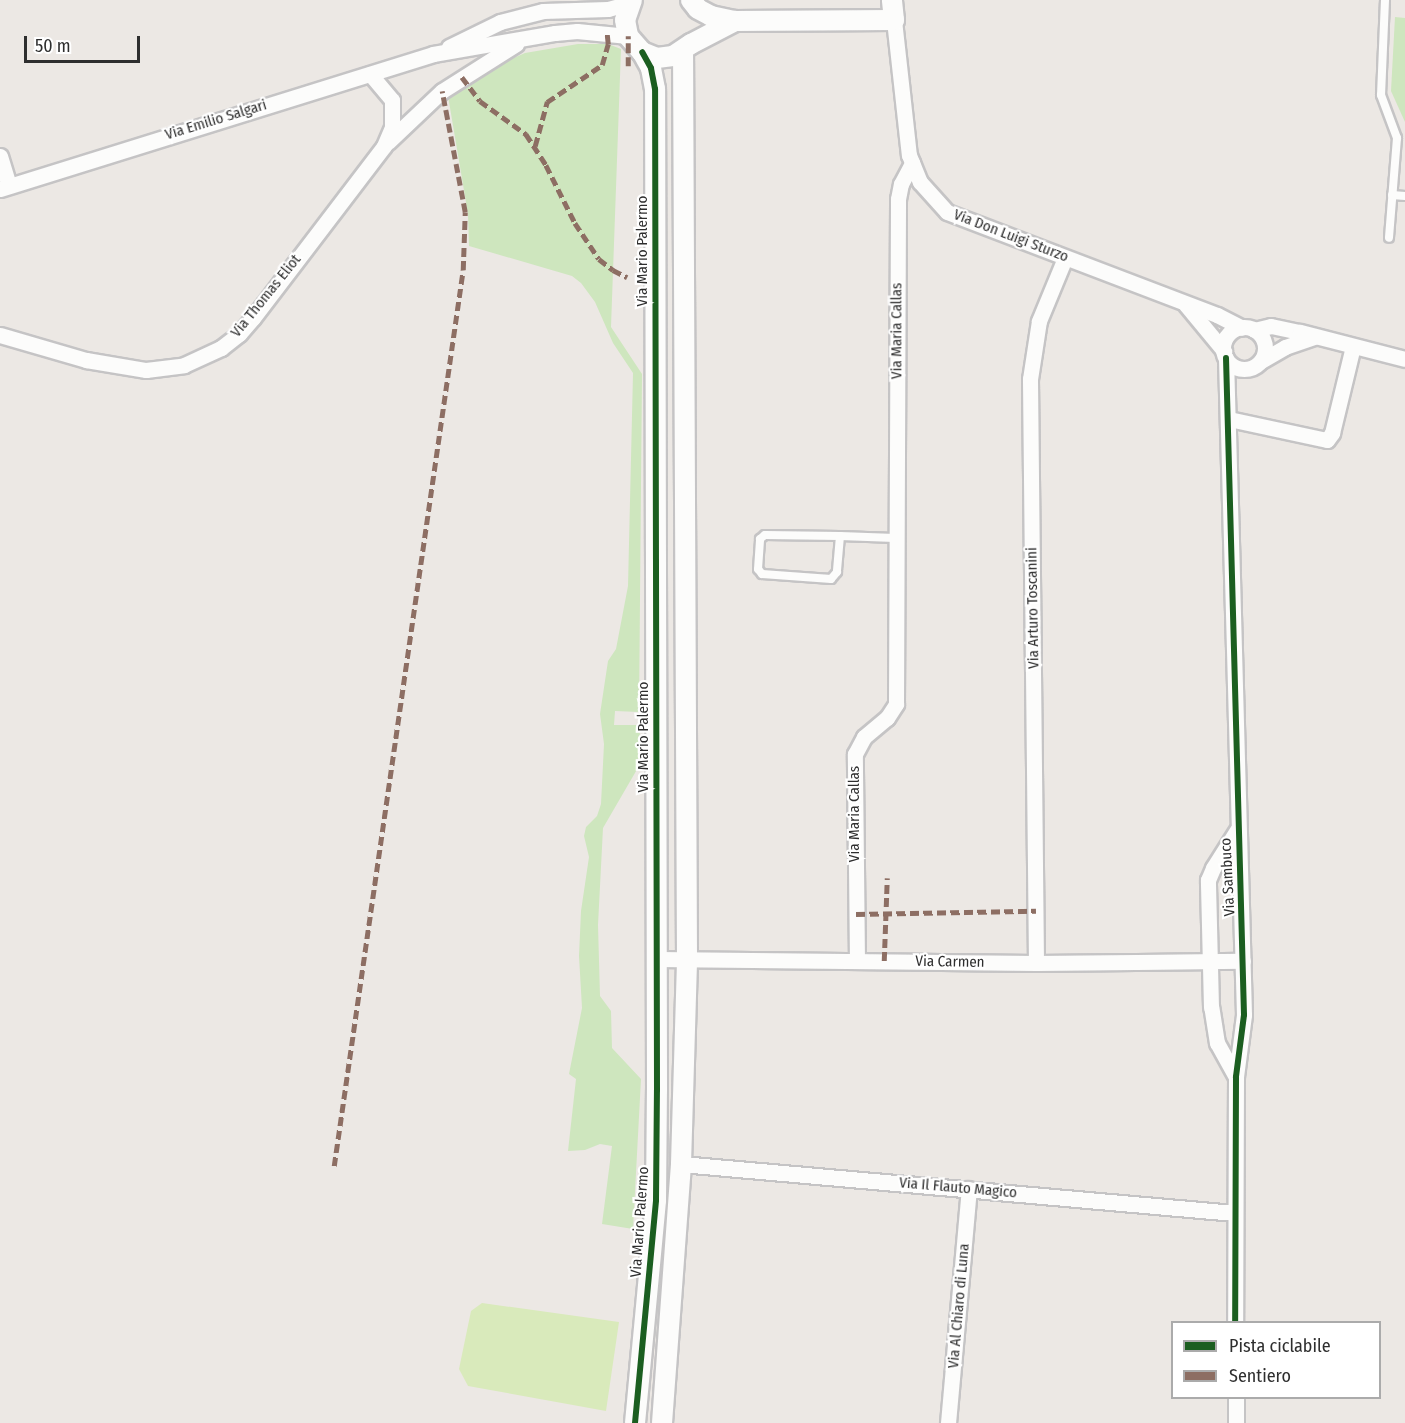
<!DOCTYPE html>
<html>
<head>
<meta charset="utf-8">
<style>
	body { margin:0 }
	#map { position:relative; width:1405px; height:1423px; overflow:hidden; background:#ece8e4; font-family:"Fira Sans Condensed",sans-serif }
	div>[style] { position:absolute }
	.green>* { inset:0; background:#cee6be }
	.pitch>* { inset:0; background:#d9eabb }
	.roads { filter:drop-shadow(2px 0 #c5c4c5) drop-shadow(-2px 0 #c5c4c5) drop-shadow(0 2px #c5c4c5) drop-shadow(0 -2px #c5c4c5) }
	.service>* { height:8px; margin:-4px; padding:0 4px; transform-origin:4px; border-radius:4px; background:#fcfcfb }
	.minor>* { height:15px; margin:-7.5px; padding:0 7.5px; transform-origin:7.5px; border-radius:7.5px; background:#fcfcfb }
	.minor>.ring { margin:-7.5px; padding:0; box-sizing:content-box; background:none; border:15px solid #fcfcfb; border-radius:50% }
	.tertiary>* { height:20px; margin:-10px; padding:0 10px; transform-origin:10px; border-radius:10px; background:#fcfcfb }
	.quiet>* { height:4.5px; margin-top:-2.25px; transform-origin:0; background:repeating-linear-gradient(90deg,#8d6e63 0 9px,transparent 0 13.5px) }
	.cycleway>* { height:6px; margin:-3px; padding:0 3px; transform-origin:3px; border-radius:3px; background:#1b5e20 }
	span { translate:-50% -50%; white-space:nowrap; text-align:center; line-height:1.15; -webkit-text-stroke:4.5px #fff; paint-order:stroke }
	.street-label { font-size:15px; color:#2e2e2e }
	.legend { position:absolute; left:1171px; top:1321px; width:210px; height:78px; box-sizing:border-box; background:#fff; border:2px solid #ababab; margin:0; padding:8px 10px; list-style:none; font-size:18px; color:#2e2e2e }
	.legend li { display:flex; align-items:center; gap:12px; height:30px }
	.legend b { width:30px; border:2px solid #ababab }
	.scale { position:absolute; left:24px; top:36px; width:116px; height:27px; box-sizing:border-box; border:3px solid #2e2e2e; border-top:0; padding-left:8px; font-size:18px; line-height:21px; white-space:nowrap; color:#2e2e2e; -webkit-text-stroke:4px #fff; paint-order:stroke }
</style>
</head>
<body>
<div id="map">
	<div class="green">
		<i style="clip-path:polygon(1395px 17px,1405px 18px,1405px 122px,1391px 91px)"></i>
		<i style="clip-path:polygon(578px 44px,608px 44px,621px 49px,611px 327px,642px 374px,639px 712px,615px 711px,614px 725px,640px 725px,639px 766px,603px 828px,598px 925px,600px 996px,611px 1011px,612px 1048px,641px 1079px,633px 1229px,602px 1224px,612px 1146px,600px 1144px,585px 1150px,568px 1151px,576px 1079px,569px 1074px,582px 1008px,579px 956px,581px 911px,589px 857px,584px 836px,586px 827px,597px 816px,601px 804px,604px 744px,600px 714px,608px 661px,616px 649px,628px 586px,633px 373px,613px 343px,595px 302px,581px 283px,572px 276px,469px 246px,468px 214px,448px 96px,496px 66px,525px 53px)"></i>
	</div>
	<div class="pitch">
		<i style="clip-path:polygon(482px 1303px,619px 1322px,606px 1411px,468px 1386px,459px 1369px,471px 1311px)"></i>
	</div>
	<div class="roads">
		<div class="service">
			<i style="left:1385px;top:0;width:95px;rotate:92.4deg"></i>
			<i style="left:1381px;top:95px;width:46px;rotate:69.6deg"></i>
			<i style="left:1397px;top:138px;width:100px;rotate:94.6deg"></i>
			<i style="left:1392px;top:195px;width:13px;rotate:4deg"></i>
			<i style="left:840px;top:536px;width:36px;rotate:95deg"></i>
			<i style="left:837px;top:572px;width:9px;rotate:131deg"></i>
			<i style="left:831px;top:579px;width:69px;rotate:-175.9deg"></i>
			<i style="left:762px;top:574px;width:6px;rotate:-129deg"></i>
			<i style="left:758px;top:569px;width:30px;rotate:-86deg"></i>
			<i style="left:760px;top:539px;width:6px;rotate:-39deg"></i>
			<i style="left:765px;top:535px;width:75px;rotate:0.8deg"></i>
			<i style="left:840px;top:536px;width:55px;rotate:2.1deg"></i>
		</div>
		<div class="minor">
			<i style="left:894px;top:20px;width:136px;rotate:83.7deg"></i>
			<i style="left:909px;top:155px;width:29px;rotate:68deg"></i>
			<i style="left:920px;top:182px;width:40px;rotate:48deg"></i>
			<i style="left:947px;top:212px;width:289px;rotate:20.9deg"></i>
			<i style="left:1217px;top:315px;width:28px;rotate:27deg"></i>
			<i style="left:449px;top:47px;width:57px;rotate:-26.1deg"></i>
			<i style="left:500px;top:22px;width:44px;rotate:-14.3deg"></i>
			<i style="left:543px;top:11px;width:65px;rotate:-1.8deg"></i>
			<i style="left:608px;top:9px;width:23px;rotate:-15deg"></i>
			<i style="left:388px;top:142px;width:74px;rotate:-43.4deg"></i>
			<i style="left:442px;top:91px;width:88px;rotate:-32.4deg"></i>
			<i style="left:0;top:156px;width:30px;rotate:73deg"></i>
			<i style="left:0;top:189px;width:454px;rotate:-17.3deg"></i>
			<i style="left:433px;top:54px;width:124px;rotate:-9.8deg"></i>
			<i style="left:555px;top:33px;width:22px;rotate:-5deg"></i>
			<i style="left:577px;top:31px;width:51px;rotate:5.6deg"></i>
			<i style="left:1186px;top:305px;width:60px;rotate:50.4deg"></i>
			<i class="ring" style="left:1223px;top:327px;width:27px;height:27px"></i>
			<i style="left:1254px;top:330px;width:17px;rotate:-13deg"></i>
			<i style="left:1271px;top:326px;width:30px;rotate:12deg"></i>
			<i style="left:1300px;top:332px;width:108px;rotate:14.4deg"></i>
			<i style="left:0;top:335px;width:90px;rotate:16.2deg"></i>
			<i style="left:86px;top:360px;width:61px;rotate:9.5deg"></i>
			<i style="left:146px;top:370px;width:38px;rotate:-7deg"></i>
			<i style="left:184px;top:365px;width:41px;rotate:-24.7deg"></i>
			<i style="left:221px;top:348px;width:23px;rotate:-38deg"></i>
			<i style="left:239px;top:334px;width:21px;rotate:-49deg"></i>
			<i style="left:253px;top:318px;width:216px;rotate:-52.7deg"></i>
			<i style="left:384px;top:146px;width:21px;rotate:-67deg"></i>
			<i style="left:392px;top:127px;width:27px;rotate:-90deg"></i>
			<i style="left:392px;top:100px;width:34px;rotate:-130deg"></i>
			<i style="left:1226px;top:358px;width:657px;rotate:88.43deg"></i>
			<i style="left:1244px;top:1015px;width:63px;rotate:97.4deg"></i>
			<i style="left:1236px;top:1077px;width:245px;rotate:90.2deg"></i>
			<i style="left:1261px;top:361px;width:28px;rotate:-30deg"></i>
			<i style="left:1285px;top:347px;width:31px;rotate:-19deg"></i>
			<i style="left:1229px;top:419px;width:100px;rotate:12.1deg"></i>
			<i style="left:1327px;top:440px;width:9px;rotate:-54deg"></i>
			<i style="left:1332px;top:433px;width:89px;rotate:-76.4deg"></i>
			<i style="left:657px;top:959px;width:379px;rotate:0.6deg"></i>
			<i style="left:1036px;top:963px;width:207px;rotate:-0.6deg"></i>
			<i style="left:857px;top:961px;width:207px;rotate:-90.6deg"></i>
			<i style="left:855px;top:754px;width:19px;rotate:-62deg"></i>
			<i style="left:864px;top:737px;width:30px;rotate:-40deg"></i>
			<i style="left:887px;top:718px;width:17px;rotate:-57deg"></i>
			<i style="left:896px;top:704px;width:505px;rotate:-89.77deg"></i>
			<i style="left:898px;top:199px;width:15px;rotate:-79deg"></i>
			<i style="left:901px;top:184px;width:24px;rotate:-62deg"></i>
			<i style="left:1036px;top:963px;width:584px;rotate:-90.59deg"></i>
			<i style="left:1030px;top:379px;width:59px;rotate:-81.2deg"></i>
			<i style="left:1039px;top:321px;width:68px;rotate:-67.6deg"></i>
			<i style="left:1236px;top:1077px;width:39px;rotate:-119deg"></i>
			<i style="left:1217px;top:1043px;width:36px;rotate:-99deg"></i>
			<i style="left:1211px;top:1007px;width:127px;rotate:-91.4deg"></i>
			<i style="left:1208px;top:880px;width:13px;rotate:-67deg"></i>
			<i style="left:1213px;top:868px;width:45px;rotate:-57.7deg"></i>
			<i style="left:681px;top:1164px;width:555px;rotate:5.06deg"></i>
			<i style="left:1236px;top:1398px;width:25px;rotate:90deg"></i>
			<i style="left:948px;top:1423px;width:235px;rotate:-84.9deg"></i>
		</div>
		<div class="tertiary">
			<i style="left:632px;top:0;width:21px;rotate:109deg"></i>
			<i style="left:625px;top:20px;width:16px;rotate:79deg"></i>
			<i style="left:628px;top:36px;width:21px;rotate:49deg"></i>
			<i style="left:642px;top:52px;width:16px;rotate:22deg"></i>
			<i style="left:657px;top:58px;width:16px;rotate:-7deg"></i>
			<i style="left:673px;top:56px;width:22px;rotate:-34deg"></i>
			<i style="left:691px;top:44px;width:50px;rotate:-27.6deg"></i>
			<i style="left:691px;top:0;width:11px;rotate:52deg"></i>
			<i style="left:698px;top:9px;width:15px;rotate:28deg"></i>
			<i style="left:711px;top:16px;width:25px;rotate:12deg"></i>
			<i style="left:735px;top:21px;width:159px;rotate:-0.4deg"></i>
			<i style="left:894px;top:20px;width:20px;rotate:-96deg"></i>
			<i style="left:635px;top:1423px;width:224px;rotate:-84.6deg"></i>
			<i style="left:656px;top:1200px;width:110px;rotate:-89.5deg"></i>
			<i style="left:657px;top:1090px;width:1001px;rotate:-90.11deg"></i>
			<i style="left:655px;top:89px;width:21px;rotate:-101deg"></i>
			<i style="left:651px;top:68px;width:18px;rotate:-119deg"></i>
			<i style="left:662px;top:1423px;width:260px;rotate:-85.8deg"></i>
			<i style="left:681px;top:1164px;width:205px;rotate:-88.3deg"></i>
			<i style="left:687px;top:959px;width:908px;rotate:-90.25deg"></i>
		</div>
	</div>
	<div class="quiet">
		<i style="left:628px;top:66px;width:30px;rotate:-90deg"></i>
		<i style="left:462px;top:77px;width:30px;rotate:53deg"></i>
		<i style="left:480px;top:101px;width:57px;rotate:35.7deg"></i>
		<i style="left:526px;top:134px;width:37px;rotate:57deg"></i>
		<i style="left:546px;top:165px;width:65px;rotate:63.4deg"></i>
		<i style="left:575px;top:223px;width:43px;rotate:56.3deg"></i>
		<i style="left:599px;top:259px;width:18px;rotate:38deg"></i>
		<i style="left:613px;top:270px;width:16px;rotate:27deg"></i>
		<i style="left:535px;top:146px;width:46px;rotate:-74.7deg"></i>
		<i style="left:547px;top:102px;width:66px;rotate:-33.9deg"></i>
		<i style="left:602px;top:65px;width:22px;rotate:-74deg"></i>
		<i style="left:608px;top:44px;width:10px;rotate:-96deg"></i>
		<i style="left:856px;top:914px;width:180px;rotate:-1deg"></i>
		<i style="left:884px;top:961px;width:83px;rotate:-87.9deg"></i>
		<i style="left:334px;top:1166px;width:905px;rotate:-81.81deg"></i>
		<i style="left:463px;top:270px;width:58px;rotate:-88deg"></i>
		<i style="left:465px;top:212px;width:123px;rotate:-100.8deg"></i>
	</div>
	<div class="cycleway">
		<i style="left:1226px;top:358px;width:657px;rotate:88.43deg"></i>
		<i style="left:1244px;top:1015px;width:63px;rotate:97.4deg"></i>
		<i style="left:1236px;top:1077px;width:245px;rotate:90.2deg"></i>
		<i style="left:635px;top:1423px;width:224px;rotate:-84.6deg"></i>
		<i style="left:656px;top:1200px;width:110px;rotate:-89.5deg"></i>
		<i style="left:657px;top:1090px;width:1001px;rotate:-90.11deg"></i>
		<i style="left:655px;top:89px;width:21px;rotate:-101deg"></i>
		<i style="left:651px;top:68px;width:18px;rotate:-119deg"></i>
	</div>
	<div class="street-label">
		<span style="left:216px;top:120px;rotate:-17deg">Via Emilio Salgari</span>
		<span style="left:1011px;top:236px;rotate:21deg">Via Don Luigi Sturzo</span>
		<span style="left:643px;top:251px;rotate:-90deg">Via Mario Palermo</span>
		<span style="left:266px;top:296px;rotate:-51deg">Via Thomas Eliot</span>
		<span style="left:897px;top:331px;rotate:-90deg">Via Maria Callas</span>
		<span style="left:1033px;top:608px;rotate:-91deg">Via Arturo Toscanini</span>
		<span style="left:644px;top:737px;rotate:-90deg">Via Mario Palermo</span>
		<span style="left:855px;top:814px;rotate:-90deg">Via Maria Callas</span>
		<span style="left:1228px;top:877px;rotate:-93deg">Via Sambuco</span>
		<span style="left:950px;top:962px;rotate:1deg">Via Carmen</span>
		<span style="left:958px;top:1188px;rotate:5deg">Via Il Flauto Magico</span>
		<span style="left:640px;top:1222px;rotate:-86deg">Via Mario Palermo</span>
		<span style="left:959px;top:1306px;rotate:-85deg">Via Al Chiaro di Luna</span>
	</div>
	<ul class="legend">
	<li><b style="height:8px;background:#1b5e20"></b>Pista ciclabile</li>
	<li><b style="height:8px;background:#8d6e63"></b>Sentiero</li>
	</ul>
	<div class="scale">50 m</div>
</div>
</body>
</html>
